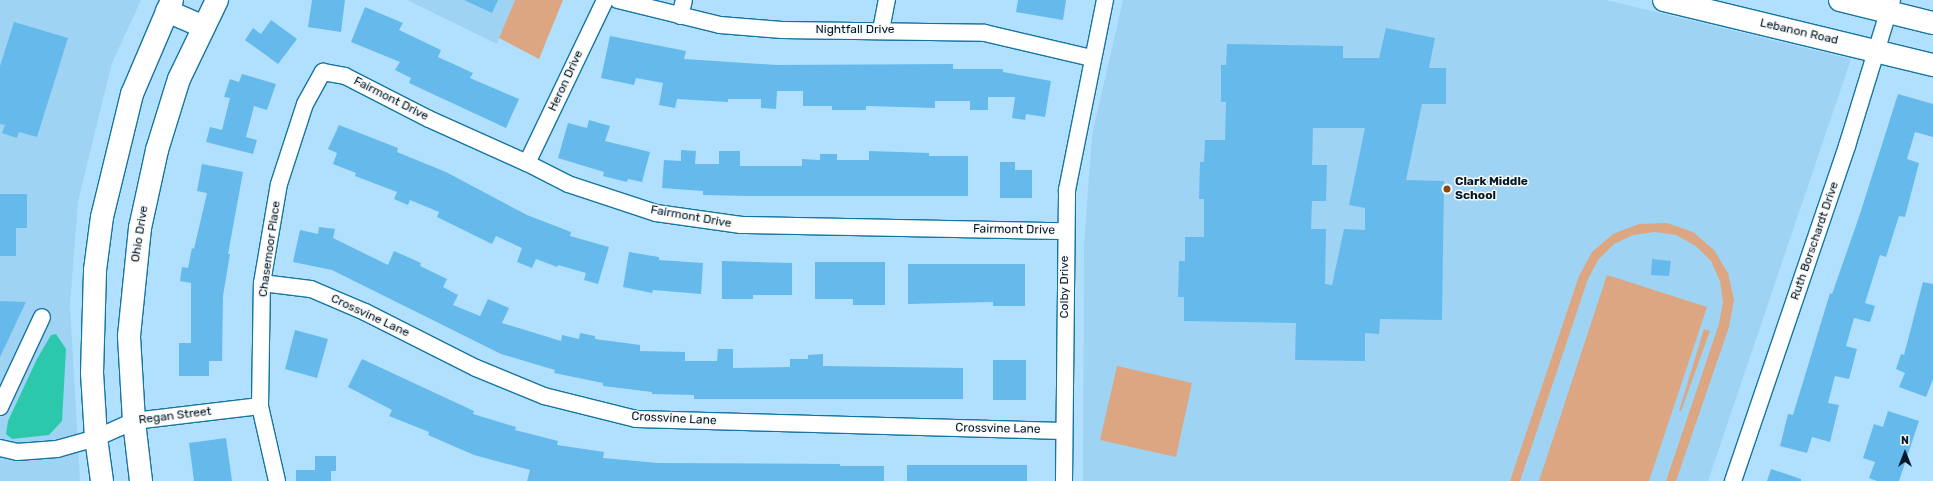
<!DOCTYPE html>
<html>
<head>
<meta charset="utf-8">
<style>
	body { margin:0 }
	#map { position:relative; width:1933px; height:481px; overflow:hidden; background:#b0e0fe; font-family:Rubik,sans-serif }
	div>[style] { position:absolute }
	.built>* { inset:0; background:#9fd3f4 }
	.green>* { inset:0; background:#dba681 }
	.water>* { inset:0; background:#2bc8ab }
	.building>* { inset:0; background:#65baeb }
	.roads { filter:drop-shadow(1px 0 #1575a2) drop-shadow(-1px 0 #1575a2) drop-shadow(0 1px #1575a2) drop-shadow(0 -1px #1575a2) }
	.street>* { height:16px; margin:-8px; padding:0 8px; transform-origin:8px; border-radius:8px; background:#fff }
	.secondary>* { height:22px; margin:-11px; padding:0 11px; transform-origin:11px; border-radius:11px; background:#fff }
	.dots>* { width:11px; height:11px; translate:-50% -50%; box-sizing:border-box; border:2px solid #f9f9f9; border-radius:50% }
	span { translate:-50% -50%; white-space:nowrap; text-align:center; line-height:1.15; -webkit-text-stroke:3px #f9f9f9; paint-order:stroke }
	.street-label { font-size:12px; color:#001928 }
	.poi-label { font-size:12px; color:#001928; font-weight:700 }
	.left { translate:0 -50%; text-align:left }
	.north { position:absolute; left:1885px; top:433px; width:40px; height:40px; -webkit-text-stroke:3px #f9f9f9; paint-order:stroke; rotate:0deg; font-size:11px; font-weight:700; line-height:16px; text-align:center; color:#001928 }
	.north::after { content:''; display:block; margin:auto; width:14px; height:18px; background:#001928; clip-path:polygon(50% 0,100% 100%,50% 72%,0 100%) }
</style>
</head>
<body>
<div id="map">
	<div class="built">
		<i style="clip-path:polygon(0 0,141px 0,112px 63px,78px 201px,70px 305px,80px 481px,0 481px)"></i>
		<i style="clip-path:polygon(407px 0,515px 0,497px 44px)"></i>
		<i style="clip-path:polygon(1123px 0,1606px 0,1851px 59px,1708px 481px,1083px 481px,1084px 244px,1092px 135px)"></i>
	</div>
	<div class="green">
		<i style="clip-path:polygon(515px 0,563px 0,539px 59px,499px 38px)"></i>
		<i style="clip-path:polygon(1667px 223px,1693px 232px,1714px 250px,1728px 273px,1734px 300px,1729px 327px,1676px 481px,1666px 481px,1719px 324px,1723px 302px,1720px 281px,1711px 261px,1696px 246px,1676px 235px,1655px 232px,1633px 235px,1614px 244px,1598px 260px,1588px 279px,1520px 481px,1510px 481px,1579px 276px,1592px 252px,1613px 234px,1639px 224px)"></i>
		<i style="clip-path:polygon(1607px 275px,1707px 307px,1649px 481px,1539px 481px)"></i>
		<i style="clip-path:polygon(1704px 329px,1710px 331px,1681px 411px,1679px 411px)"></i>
		<i style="clip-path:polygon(1117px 366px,1192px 383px,1176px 457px,1100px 440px)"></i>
	</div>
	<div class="water">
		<i style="clip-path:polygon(56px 334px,66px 349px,62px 421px,49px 435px,12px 439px,6px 434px,8px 421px,37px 359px,51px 335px)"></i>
	</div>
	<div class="building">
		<i style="clip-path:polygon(312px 0,345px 0,341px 32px,308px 27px)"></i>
		<i style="clip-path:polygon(464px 0,498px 0,492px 13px)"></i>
		<i style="clip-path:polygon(1018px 0,1066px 0,1063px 20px,1016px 12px)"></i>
		<i style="clip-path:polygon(365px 7px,403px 23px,399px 30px,441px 50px,438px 57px,473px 73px,470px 78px,519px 99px,506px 128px,409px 83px,411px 78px,395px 70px,400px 62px,351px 42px)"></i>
		<i style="clip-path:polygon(271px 20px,297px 39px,278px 64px,245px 40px,253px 28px,261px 34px)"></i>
		<i style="clip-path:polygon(14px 22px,68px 38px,37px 137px,19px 132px,17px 138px,2px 133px,5px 125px,0 124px,0 66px)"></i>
		<i style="clip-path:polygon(evenodd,1386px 28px,1435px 38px,1429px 68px,1446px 68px,1446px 104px,1422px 104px,1406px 180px,1444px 181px,1442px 320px,1380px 319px,1379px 334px,1365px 333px,1365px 361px,1295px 360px,1296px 323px,1184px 321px,1184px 297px,1178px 297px,1179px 261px,1185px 261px,1185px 237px,1204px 237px,1204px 199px,1199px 199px,1200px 162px,1204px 162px,1205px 140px,1225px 140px,1226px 102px,1221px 102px,1221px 65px,1226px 65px,1227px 44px,1343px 46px,1343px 58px,1379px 58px,1386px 28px,1313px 128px,1365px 128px,1349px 205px,1365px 208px,1365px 230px,1344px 229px,1332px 285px,1325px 284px,1326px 229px,1311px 229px,1312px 201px,1326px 201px,1327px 165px,1312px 165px,1313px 128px)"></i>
		<i style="clip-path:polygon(610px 36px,686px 51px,684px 59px,777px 65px,953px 64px,953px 69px,1003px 69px,1003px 72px,1051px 81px,1045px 117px,1026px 114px,1025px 120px,1012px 118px,1015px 97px,988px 97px,988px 110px,970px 110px,970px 101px,935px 101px,935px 108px,866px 106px,866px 110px,832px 110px,832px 106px,803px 106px,803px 91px,777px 91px,776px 109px,761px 108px,761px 99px,728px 99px,728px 102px,677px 99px,675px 108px,659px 105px,663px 83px,636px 78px,634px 85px,601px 78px)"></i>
		<i style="clip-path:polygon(242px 74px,276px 84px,267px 110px,254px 106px,246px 137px,257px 140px,253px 154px,206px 142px,210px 127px,222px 130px,230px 98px,224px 97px,230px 79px,239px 82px)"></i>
		<i style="clip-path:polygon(1898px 94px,1933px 104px,1933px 137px,1915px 132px,1907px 159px,1919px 163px,1905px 217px,1899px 216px,1886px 257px,1880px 255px,1865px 303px,1875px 306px,1870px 322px,1854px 318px,1846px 346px,1857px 349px,1849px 379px,1835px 376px,1828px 403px,1839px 405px,1830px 442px,1812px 437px,1807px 453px,1780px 446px,1788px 414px,1793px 415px,1830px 293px,1832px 294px,1859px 217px)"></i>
		<i style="clip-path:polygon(589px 120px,610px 126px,605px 141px,650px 152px,642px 182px,628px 179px,627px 182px,603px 176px,604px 172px,558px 158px,568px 123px,587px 128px)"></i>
		<i style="clip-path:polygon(339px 125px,398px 148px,397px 152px,446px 172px,527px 215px,571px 232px,570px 236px,609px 247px,598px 284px,584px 280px,586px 273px,558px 265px,557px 267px,536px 259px,532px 268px,517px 262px,522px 248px,496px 236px,492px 244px,437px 217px,439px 212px,410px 200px,408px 205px,394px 199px,397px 192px,355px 176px,356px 173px,333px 164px,337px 153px,328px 149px)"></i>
		<i style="clip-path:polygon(681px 150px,696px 151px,695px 164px,719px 164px,719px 151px,740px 151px,740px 166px,802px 166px,802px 159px,820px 160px,820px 154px,837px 154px,837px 160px,869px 160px,869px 151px,929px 153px,929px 156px,968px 156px,968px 196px,749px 196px,703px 195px,703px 191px,662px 188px,664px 160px,681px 161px)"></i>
		<i style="clip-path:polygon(1000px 162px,1015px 162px,1015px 170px,1032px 170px,1032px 198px,1000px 198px)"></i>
		<i style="clip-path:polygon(202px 164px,243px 172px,228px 254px,230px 254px,223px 296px,222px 361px,209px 361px,209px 376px,179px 376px,179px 343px,191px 343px,191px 283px,180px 281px,182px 267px,188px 268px,192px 248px,194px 249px,207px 193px,197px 191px)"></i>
		<i style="clip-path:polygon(0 194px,27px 194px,27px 228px,16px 228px,16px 256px,0 256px)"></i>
		<i style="clip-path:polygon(319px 227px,335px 229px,333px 238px,388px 265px,394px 251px,421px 263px,420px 266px,447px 279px,443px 287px,458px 295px,453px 305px,480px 316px,488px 299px,509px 308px,502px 323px,561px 341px,562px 335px,579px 339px,580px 333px,595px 336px,595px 339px,640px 345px,640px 351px,685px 352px,685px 361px,717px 361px,718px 349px,733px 349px,733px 368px,790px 367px,790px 359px,808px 359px,808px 355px,823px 354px,823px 366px,963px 368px,963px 399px,694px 399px,694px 395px,652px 394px,652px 392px,603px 386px,603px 383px,554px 373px,555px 370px,501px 354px,332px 270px,293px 262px,300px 230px,318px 234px)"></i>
		<i style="clip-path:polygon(629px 252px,659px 257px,659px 260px,703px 263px,701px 294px,653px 290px,652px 293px,623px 287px)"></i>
		<i style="clip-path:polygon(1652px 259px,1671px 261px,1669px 276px,1651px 275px)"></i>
		<i style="clip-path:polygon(722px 261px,792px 263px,792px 295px,753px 295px,753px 299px,722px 299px)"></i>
		<i style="clip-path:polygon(815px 262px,885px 262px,885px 305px,853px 305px,853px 299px,815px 299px)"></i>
		<i style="clip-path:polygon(908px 264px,1025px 264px,1025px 306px,993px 306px,993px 302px,908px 304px)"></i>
		<i style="clip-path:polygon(1923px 282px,1933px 284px,1933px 379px,1926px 397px,1899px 387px,1905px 373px,1896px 369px,1901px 354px,1904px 355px)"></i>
		<i style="clip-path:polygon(0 301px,26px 302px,0 357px)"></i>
		<i style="clip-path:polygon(295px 330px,328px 339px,317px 378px,285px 369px)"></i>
		<i style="clip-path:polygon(362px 359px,474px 411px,473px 414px,516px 427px,515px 430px,558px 441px,557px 445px,604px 452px,603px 458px,658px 463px,840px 464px,840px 466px,884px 466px,884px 481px,527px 481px,530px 470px,474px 455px,428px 435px,429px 432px,389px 416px,392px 410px,348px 387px)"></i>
		<i style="clip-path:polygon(993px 360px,1026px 360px,1026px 400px,993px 400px)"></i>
		<i style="clip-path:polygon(1888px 411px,1919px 421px,1899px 481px,1877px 481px,1869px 478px,1875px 462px,1863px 458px,1874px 424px,1883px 427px)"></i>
		<i style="clip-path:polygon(226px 438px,232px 481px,194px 481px,189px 443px)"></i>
		<i style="clip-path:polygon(315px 456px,336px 456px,336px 471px,331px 471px,331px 481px,296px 481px,296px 470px,315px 470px)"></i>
		<i style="clip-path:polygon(907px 465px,1027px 465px,1027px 481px,907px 481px)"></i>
		<i style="clip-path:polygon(1771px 469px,1801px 479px,1801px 481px,1767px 481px)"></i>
	</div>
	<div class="roads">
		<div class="street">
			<i style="left:618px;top:0;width:105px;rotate:13.8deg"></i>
			<i style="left:720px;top:25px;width:62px;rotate:4.6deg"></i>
			<i style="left:782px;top:30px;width:203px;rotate:0.8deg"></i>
			<i style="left:985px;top:33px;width:110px;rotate:13.2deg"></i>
			<i style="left:680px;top:16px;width:16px;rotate:-76deg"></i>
			<i style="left:881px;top:30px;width:31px;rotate:-79deg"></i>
			<i style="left:527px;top:163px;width:181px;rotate:-64.4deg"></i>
			<i style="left:262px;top:283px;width:49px;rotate:7deg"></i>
			<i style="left:311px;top:289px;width:59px;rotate:23.1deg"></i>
			<i style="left:365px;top:312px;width:124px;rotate:26.8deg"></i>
			<i style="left:476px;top:368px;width:74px;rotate:22.4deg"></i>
			<i style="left:544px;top:396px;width:95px;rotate:14deg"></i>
			<i style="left:636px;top:419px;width:428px;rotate:1.6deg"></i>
			<i style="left:0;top:407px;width:99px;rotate:-65deg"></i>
			<i style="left:0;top:448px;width:17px;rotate:13deg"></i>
			<i style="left:17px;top:452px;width:40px;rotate:-4.3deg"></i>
			<i style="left:57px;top:449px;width:41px;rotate:-15.8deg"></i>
			<i style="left:96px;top:438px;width:42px;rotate:-24.1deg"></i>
			<i style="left:134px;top:421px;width:127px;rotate:-6.8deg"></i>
			<i style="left:277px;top:481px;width:77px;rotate:-102.8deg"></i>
			<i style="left:260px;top:406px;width:123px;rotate:-89.1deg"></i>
			<i style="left:262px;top:283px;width:100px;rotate:-80.3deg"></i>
			<i style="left:279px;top:184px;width:84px;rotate:-72deg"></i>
			<i style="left:305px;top:104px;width:37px;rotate:-61deg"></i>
			<i style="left:323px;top:72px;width:22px;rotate:10deg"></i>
			<i style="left:345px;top:76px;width:94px;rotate:27.1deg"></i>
			<i style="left:429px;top:119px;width:107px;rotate:24.2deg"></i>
			<i style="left:527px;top:163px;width:46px;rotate:27.1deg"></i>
			<i style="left:568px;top:184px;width:93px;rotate:18.2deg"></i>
			<i style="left:656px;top:213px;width:86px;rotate:8deg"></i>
			<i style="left:741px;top:225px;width:324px;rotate:1.1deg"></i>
			<i style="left:1064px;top:481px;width:291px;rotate:-89.4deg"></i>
			<i style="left:1067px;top:190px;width:194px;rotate:-78.7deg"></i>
			<i style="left:1733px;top:481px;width:354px;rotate:-71.2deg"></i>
			<i style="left:1847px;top:146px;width:153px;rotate:-72.9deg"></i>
		</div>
		<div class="secondary">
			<i style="left:1664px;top:0;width:277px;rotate:13.6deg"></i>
			<i style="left:1840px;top:0;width:96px;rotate:13.9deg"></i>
			<i style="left:167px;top:11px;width:40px;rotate:23.4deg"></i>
			<i style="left:102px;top:481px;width:43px;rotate:-97.9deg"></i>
			<i style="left:96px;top:438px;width:65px;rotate:-93.5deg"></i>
			<i style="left:92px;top:373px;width:103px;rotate:-88.3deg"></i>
			<i style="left:95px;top:270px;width:53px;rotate:-82.5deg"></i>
			<i style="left:102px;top:217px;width:127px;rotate:-76.3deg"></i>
			<i style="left:132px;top:94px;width:102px;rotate:-66.9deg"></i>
			<i style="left:141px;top:481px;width:60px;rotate:-96.7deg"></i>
			<i style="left:134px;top:421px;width:85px;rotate:-93.4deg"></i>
			<i style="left:129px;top:336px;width:109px;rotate:-84.2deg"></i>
			<i style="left:140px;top:228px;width:80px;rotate:-77.7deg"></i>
			<i style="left:157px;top:150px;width:74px;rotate:-72.8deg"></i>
			<i style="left:179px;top:79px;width:88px;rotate:-64.3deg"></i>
		</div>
	</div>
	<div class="dots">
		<i style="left:1447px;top:189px;background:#88480e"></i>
	</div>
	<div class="street-label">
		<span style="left:855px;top:30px">Nightfall Drive</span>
		<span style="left:1799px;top:32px;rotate:13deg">Lebanon Road</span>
		<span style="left:566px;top:81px;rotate:-65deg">Heron Drive</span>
		<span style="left:391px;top:99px;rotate:27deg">Fairmont Drive</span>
		<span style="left:691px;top:217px;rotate:10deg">Fairmont Drive</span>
		<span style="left:1014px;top:230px;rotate:1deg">Fairmont Drive</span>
		<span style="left:140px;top:234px;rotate:-81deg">Ohio Drive</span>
		<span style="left:1815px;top:241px;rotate:-71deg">Ruth Borschardt Drive</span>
		<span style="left:270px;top:249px;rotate:-82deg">Chasemoor Place</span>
		<span style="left:1065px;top:287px;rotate:-90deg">Colby Drive</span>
		<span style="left:370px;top:316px;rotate:25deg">Crossvine Lane</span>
		<span style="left:175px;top:416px;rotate:-7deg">Regan Street</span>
		<span style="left:674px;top:419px;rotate:3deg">Crossvine Lane</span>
		<span style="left:998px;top:429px;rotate:1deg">Crossvine Lane</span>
	</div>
	<div class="poi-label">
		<span class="left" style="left:1455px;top:189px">Clark Middle<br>School</span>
	</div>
	<div class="north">N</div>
</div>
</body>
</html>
